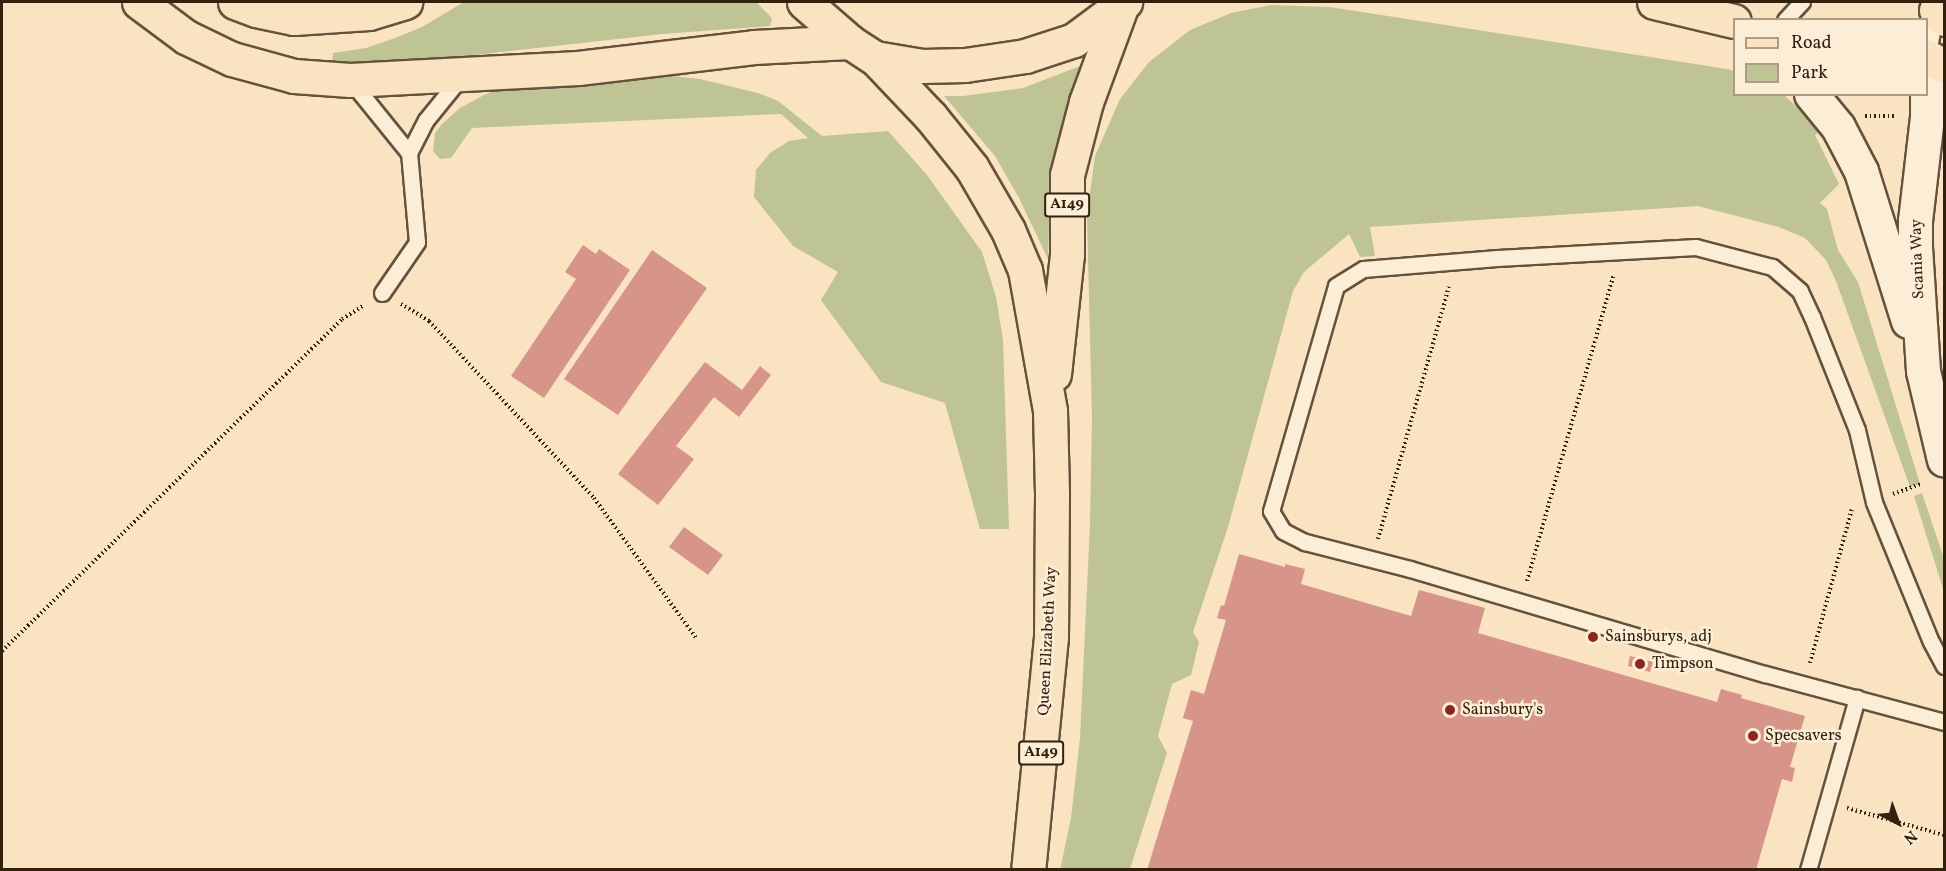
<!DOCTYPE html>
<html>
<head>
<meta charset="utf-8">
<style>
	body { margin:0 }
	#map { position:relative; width:1946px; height:871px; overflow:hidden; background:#fae3c1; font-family:Vollkorn,serif }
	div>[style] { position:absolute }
	.green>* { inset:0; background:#bec493 }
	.building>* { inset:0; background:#d69588 }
	.path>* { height:4px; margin-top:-2px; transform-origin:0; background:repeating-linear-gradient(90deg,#332110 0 1.5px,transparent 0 4.5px) }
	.roads { filter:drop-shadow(2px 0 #65523c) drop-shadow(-2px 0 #65523c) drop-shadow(0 2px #65523c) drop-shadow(0 -2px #65523c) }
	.service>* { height:15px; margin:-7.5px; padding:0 7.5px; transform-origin:7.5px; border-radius:7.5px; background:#fcedd7 }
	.tertiary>* { height:33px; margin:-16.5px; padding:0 16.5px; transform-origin:16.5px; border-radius:16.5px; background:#fcedd7 }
	.primary>* { height:33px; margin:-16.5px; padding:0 16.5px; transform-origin:16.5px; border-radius:16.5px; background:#fae3c1 }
	.trunk>* { height:33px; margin:-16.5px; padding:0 16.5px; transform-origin:16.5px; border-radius:16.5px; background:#fae3c1 }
	.dots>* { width:16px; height:16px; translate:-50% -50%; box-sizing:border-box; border:3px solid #fcedd7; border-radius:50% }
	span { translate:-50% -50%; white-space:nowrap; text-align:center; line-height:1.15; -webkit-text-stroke:5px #fcedd7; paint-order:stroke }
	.shield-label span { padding:2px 4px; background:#fcedd7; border:2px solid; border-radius:4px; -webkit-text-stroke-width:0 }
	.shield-label { font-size:15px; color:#332110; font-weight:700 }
	.street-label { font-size:16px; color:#332110 }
	.poi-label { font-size:16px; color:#332110 }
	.left { translate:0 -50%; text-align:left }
	.frame { position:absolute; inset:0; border:3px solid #332110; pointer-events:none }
	.legend { position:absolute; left:1733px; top:18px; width:195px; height:78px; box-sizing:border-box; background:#fcedd7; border:2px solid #ac9b87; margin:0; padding:8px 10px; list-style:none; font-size:18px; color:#332110 }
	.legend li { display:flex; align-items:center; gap:12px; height:30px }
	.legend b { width:30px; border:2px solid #ac9b87 }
	.north { position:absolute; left:1868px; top:793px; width:60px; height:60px; -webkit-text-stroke:4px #fcedd7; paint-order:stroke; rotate:139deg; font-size:16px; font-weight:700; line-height:24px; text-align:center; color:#332110 }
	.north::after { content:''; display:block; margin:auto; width:21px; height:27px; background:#332110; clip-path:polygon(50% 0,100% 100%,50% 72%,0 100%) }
</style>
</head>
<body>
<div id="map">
	<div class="green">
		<i style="clip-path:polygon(464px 2px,756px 2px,772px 18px,770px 26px,662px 34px,422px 61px,332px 65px,333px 53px,366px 48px,395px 38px,422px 27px)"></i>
		<i style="clip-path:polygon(1271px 5px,1330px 7px,1727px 69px,1734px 71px,1734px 94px,1784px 95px,1821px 130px,1815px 135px,1839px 184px,1820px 203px,1827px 209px,1838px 250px,1858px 282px,1920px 484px,1910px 487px,1836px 281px,1826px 260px,1805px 238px,1779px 227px,1698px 206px,1370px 227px,1375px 256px,1360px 257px,1349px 234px,1304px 272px,1293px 291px,1228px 527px,1193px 632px,1199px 642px,1191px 675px,1172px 684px,1158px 736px,1167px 753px,1130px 869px,1060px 870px,1071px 818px,1080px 738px,1090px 524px,1092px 418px,1087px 215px,1095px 156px,1120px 99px,1149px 62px,1190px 30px,1231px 13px)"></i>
		<i style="clip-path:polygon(1083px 65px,1055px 161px,1050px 199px,1048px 259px,1019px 198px,995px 156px,944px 96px,963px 96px,1023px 88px)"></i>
		<i style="clip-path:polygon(643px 73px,700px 79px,758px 93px,778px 101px,822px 136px,888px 131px,927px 175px,982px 252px,996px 297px,1003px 340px,1009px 529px,980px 529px,945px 403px,881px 382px,821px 300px,838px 272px,793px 246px,754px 197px,756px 170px,770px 153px,789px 141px,808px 138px,781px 114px,472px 128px,451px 158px,440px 159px,433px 151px,435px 133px,442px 124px,460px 108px,484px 95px,498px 89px)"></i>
		<i style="clip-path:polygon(1922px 493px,1944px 559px,1944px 592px,1914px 496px)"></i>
	</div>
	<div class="building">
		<i style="clip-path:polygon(583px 245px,596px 254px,599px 249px,630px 270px,544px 398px,511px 376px,576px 279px,565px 272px)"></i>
		<i style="clip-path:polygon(652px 250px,707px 288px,618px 415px,564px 379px)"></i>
		<i style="clip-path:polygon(705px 362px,742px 390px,760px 366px,771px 375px,739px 417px,714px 397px,676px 446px,694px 459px,658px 505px,618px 474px)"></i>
		<i style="clip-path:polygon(684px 527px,723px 555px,708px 575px,669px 547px)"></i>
		<i style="clip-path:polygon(1239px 554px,1285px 567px,1285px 564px,1305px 569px,1301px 584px,1411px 616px,1419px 590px,1485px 608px,1478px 633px,1717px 702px,1721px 689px,1742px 695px,1741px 698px,1805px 716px,1790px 767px,1795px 768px,1792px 782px,1782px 779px,1756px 870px,1147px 870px,1193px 721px,1183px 718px,1191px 690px,1204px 694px,1226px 620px,1217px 618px,1221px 605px,1224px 606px)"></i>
		<i style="clip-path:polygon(1630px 656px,1653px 662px,1650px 672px,1628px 666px)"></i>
	</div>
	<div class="path">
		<i style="left:1865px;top:116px;width:32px"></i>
		<i style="left:401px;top:304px;width:33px;rotate:31deg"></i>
		<i style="left:429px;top:321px;width:242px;rotate:47deg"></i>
		<i style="left:594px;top:498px;width:175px;rotate:53.9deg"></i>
		<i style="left:1893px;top:494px;width:29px;rotate:-20deg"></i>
		<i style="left:1378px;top:539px;width:262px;rotate:-74.3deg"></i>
		<i style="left:1527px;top:581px;width:319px;rotate:-74.2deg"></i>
		<i style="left:2px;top:651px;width:475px;rotate:-44.3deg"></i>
		<i style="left:342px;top:319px;width:26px;rotate:-32deg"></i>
		<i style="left:1810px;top:663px;width:161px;rotate:-74.8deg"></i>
		<i style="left:1847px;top:808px;width:101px;rotate:15.6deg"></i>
	</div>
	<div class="roads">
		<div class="service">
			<i style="left:1785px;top:20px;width:25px;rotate:-47deg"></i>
			<i style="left:1927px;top:57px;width:46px;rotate:-78.7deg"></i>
			<i style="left:350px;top:80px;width:94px;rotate:51.1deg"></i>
			<i style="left:409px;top:153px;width:37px;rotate:-63deg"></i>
			<i style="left:426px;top:120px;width:55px;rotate:-50.9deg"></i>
			<i style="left:382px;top:293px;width:62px;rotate:-55.5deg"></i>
			<i style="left:417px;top:242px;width:89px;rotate:-95.1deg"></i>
			<i style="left:1944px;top:666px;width:27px;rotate:-118deg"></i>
			<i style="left:1931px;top:642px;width:151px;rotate:-112.2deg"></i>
			<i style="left:1874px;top:502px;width:74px;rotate:-103.3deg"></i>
			<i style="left:1857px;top:430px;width:122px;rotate:-111.7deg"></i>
			<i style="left:1812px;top:317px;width:29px;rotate:-115deg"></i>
			<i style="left:1800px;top:291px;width:37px;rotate:-139deg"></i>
			<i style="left:1772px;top:267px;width:79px;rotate:-165.3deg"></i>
			<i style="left:1696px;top:247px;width:199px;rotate:176.8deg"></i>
			<i style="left:1497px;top:258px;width:134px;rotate:175.3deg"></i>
			<i style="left:1363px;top:269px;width:32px;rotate:148deg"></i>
			<i style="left:1336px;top:286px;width:234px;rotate:106.1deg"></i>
			<i style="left:1271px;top:511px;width:23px;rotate:59deg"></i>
			<i style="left:1283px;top:531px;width:25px;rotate:27deg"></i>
			<i style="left:1305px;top:542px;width:108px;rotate:14.4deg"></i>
			<i style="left:1410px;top:569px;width:370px;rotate:16.5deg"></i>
			<i style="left:1765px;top:674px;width:185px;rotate:15deg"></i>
			<i style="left:1808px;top:870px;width:179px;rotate:-74.1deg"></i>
		</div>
		<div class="tertiary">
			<i style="left:1927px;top:57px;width:60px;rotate:90deg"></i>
			<i style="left:1927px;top:117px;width:104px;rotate:96.6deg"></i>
			<i style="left:1915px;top:220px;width:27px;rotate:90deg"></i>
			<i style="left:1915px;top:247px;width:124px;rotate:86.3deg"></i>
			<i style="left:1923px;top:371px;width:91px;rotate:76.7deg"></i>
			<i style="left:1811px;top:94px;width:43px;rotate:50.7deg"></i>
			<i style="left:1838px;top:127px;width:50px;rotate:62.4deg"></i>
			<i style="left:1861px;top:171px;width:157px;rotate:72.6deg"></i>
		</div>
		<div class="primary">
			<i style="left:1654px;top:2px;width:82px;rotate:13.4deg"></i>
			<i style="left:1936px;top:10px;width:12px;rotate:48deg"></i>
			<i style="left:1926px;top:56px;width:21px;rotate:29deg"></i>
		</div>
		<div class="trunk">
			<i style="left:139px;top:2px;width:59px;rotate:36.7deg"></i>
			<i style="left:186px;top:37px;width:51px;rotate:25.6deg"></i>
			<i style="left:232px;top:59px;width:64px;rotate:15.3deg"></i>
			<i style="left:294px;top:76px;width:56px;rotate:4.1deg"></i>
			<i style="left:350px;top:80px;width:228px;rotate:-3deg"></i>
			<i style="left:578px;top:68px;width:177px;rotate:-6.8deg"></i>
			<i style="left:754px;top:47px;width:96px;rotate:-3deg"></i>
			<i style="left:235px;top:2px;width:22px;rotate:21deg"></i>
			<i style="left:256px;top:10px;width:39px;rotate:12deg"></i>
			<i style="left:294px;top:18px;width:75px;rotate:-3.8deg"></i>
			<i style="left:369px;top:13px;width:38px;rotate:-17deg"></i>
			<i style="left:804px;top:2px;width:61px;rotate:41deg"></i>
			<i style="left:850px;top:42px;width:30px;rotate:33deg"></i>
			<i style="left:875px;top:58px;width:48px;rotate:9.7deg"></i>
			<i style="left:922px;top:66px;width:43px;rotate:-1.3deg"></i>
			<i style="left:965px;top:65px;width:61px;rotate:-8.5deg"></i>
			<i style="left:1025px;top:56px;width:52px;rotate:-18.1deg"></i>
			<i style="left:1074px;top:40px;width:64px;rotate:-36.7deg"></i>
			<i style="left:875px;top:58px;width:81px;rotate:46.5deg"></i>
			<i style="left:931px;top:117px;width:65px;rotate:51.2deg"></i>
			<i style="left:972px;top:168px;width:72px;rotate:59.9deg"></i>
			<i style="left:1008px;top:230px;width:43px;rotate:67deg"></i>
			<i style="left:1025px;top:270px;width:143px;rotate:79.9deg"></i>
			<i style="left:1050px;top:411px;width:84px;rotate:88.6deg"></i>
			<i style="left:1052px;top:495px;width:142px;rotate:90.4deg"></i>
			<i style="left:1051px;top:637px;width:234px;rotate:95.6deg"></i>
			<i style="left:1054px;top:374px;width:121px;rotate:-83.8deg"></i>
			<i style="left:1067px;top:254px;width:79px;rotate:-90deg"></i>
			<i style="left:1067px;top:175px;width:75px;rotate:-75.4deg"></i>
			<i style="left:1086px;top:102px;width:101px;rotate:-69.8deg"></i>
		</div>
	</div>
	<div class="dots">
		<i style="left:1593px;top:637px;background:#8f2418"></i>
		<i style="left:1640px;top:664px;background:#8f2418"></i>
		<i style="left:1450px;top:710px;background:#8f2418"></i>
		<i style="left:1753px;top:736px;background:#8f2418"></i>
	</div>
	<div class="shield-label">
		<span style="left:1067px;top:205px">A149</span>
		<span style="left:1041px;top:753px">A149</span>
	</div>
	<div class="street-label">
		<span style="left:1918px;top:259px;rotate:-92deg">Scania Way</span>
		<span style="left:1048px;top:641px;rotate:-87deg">Queen Elizabeth Way</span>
	</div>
	<div class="poi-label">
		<span class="left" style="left:1605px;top:637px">Sainsburys, adj</span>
		<span class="left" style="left:1652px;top:664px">Timpson</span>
		<span class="left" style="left:1462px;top:710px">Sainsbury's</span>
		<span class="left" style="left:1765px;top:736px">Specsavers</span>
	</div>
	<div class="frame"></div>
	<ul class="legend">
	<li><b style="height:8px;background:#fae3c1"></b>Road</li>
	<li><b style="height:16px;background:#bec493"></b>Park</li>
	</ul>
	<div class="north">N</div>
</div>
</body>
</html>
